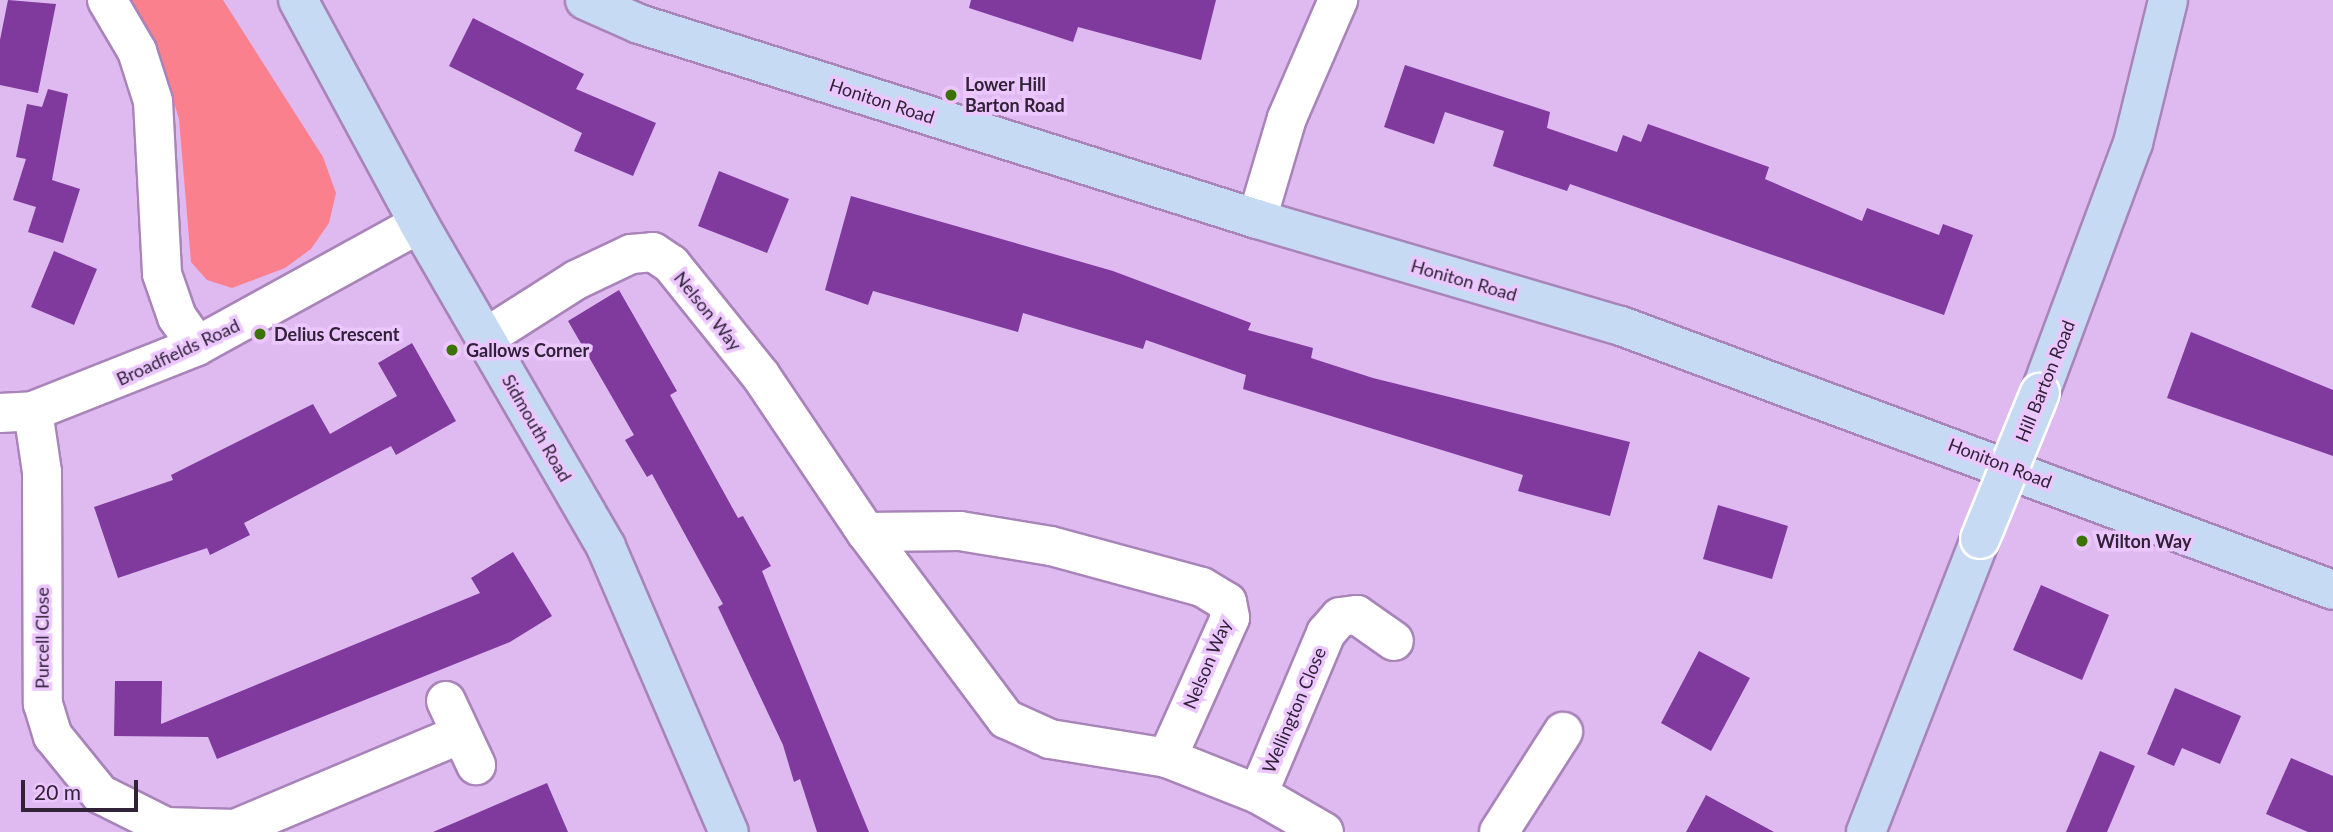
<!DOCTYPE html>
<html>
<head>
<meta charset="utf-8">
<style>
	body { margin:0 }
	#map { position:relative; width:2333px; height:832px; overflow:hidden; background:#dfbaf1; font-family:Lato,sans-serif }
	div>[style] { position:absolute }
	.green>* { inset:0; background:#fa808d }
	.building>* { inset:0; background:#80399d }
	.roads { filter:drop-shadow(2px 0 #a884b9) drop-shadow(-2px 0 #a884b9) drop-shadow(0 2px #a884b9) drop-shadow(0 -2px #a884b9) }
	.minor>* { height:38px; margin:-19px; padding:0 19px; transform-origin:19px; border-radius:19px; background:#fff }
	.major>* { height:38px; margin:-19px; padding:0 19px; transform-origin:19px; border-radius:19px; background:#c6daf3 }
	.bridges { filter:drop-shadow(2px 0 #fff) drop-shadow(-2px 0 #fff) drop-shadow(0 2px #fff) drop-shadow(0 -2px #fff) }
	.major-bridge>* { height:38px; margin:-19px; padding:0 19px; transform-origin:19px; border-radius:19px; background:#c6daf3 }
	.dots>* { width:19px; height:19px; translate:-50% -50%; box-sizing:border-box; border:4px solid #ecc6ff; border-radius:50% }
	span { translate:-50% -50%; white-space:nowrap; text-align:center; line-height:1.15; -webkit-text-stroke:7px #ecc6ff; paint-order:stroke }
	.poi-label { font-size:18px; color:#312237; font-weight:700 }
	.left { translate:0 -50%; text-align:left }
	.street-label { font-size:18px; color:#312237 }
	.scale { position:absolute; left:21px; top:780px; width:117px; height:32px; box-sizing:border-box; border:4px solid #312237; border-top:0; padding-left:9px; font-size:21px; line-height:24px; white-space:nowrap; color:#312237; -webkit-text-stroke:5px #ecc6ff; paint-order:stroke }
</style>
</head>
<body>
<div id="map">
	<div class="green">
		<i style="clip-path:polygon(130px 0,223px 0,323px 157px,336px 193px,329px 223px,311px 249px,285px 268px,232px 288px,207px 280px,191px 262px,179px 119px,158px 49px)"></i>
	</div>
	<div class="building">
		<i style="clip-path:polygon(8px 0,56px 4px,38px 93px,0 85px,0 40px)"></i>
		<i style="clip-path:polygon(971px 0,1216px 0,1201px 60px,1078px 27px,1073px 42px,969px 8px)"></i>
		<i style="clip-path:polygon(473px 18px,584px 74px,576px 89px,656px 123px,633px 176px,574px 151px,582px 133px,449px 66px)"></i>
		<i style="clip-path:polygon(1405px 65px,1550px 112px,1547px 128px,1617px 152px,1623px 135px,1641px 142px,1648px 124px,1769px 167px,1765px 179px,1862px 221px,1867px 208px,1939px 235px,1943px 224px,1973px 235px,1944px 315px,1570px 184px,1567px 191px,1493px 166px,1504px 131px,1445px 112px,1434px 144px,1384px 127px)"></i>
		<i style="clip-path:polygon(48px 89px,68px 94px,52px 180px,80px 189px,63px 243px,28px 232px,36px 207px,13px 200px,26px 159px,16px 157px,27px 104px,42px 107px)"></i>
		<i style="clip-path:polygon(719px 171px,789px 199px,767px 253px,698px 226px)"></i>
		<i style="clip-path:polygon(851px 196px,1113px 271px,1251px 323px,1248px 330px,1313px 348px,1311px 358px,1373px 378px,1630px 442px,1610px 516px,1518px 491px,1523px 475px,1243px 389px,1246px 375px,1146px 340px,1143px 349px,1023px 313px,1018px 332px,873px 291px,868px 305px,825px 290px)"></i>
		<i style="clip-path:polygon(54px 251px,97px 269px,74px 325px,31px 307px)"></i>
		<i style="clip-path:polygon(619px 290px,677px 391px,670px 395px,738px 518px,743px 516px,771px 566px,762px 571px,869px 832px,817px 832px,800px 779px,794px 782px,783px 745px,718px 607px,723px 604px,652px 474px,647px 477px,625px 440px,634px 435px,568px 321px)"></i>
		<i style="clip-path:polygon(2191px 332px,2333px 390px,2333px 456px,2167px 398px)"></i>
		<i style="clip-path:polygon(412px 343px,456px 421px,396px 455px,391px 446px,244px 523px,250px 535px,210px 555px,207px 548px,118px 578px,94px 507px,173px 480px,171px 475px,313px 404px,330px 434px,397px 396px,378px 363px)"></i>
		<i style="clip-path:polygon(1718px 505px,1788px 526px,1772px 579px,1703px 559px)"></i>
		<i style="clip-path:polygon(513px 552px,552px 616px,510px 642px,217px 759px,208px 737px,114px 736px,115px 681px,162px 681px,161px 724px,480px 593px,471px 578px)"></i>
		<i style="clip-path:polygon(2041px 585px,2109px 615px,2082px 680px,2013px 650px)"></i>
		<i style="clip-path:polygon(1699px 651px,1750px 678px,1711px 751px,1661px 723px)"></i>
		<i style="clip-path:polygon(2175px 688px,2241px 716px,2220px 764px,2182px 748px,2174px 766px,2147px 754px)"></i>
		<i style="clip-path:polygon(2100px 751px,2135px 766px,2107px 832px,2066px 832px)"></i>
		<i style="clip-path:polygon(2291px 758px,2333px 776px,2333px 832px,2308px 832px,2266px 814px)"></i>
		<i style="clip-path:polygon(547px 783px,568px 832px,433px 832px,514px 797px)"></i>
		<i style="clip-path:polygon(1706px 795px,1774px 832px,1686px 832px)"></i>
	</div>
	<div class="roads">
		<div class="minor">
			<i style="left:107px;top:0;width:59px;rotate:59.5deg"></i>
			<i style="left:137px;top:51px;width:52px;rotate:72.3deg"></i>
			<i style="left:153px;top:101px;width:173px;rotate:87deg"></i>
			<i style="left:162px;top:274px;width:46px;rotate:70.8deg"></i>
			<i style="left:177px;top:317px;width:35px;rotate:55deg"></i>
			<i style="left:1257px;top:219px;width:105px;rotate:-73.5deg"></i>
			<i style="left:1287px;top:118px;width:129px;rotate:-66.6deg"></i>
			<i style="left:485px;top:338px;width:108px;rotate:-32.5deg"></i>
			<i style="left:576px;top:280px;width:61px;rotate:-25.3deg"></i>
			<i style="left:631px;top:254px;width:22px;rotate:-5deg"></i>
			<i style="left:653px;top:252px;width:22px;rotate:34deg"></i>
			<i style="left:671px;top:264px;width:144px;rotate:51.2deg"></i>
			<i style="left:761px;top:376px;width:188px;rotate:56.1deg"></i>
			<i style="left:866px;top:532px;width:234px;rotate:53.2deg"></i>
			<i style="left:1006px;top:719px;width:48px;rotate:24.4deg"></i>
			<i style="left:1050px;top:739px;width:119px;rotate:9.2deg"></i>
			<i style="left:1167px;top:758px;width:98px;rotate:21.6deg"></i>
			<i style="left:1258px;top:794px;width:76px;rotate:29.9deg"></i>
			<i style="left:33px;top:411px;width:62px;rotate:81.6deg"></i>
			<i style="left:42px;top:472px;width:232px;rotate:89.8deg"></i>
			<i style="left:43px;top:704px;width:34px;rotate:73deg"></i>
			<i style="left:53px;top:736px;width:75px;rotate:51deg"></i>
			<i style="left:100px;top:794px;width:74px;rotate:26.6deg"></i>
			<i style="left:166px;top:827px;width:69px;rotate:1.7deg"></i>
			<i style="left:235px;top:829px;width:245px;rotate:-22.8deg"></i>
			<i style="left:0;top:413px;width:33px;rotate:-3deg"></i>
			<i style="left:33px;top:411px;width:176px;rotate:-21.6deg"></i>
			<i style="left:197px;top:346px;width:253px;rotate:-28.8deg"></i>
			<i style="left:866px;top:532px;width:94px;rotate:-0.6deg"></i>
			<i style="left:960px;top:531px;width:92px;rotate:9.4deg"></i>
			<i style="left:1051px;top:546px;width:156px;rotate:15.2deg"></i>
			<i style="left:1202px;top:587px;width:29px;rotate:31deg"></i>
			<i style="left:1227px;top:602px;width:16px;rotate:79deg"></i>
			<i style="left:1230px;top:618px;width:154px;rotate:114.2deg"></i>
			<i style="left:446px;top:701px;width:71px;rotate:64.9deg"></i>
			<i style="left:1258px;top:794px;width:175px;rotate:-67.1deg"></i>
			<i style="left:1326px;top:633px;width:21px;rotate:-49deg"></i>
			<i style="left:1340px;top:617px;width:17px;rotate:-7deg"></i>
			<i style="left:1357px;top:615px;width:45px;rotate:35.1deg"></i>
			<i style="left:1499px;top:832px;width:119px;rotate:-57.4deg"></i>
		</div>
		<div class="major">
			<i style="left:298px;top:0;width:255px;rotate:61.6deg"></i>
			<i style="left:419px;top:224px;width:373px;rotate:59.9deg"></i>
			<i style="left:606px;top:547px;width:310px;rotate:66.7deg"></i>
			<i style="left:585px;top:0;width:59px;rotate:24deg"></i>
			<i style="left:639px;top:24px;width:648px;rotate:17.51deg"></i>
			<i style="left:1257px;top:219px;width:379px;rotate:16.4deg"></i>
			<i style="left:1621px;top:326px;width:759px;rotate:20.34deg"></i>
			<i style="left:2040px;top:393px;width:267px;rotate:-69.6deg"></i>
			<i style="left:2133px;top:143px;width:147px;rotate:-76.2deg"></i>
			<i style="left:1866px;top:832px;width:314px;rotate:-68.7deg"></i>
		</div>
	</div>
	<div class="bridges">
		<div class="major-bridge">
			<i style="left:1980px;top:539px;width:158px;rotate:-67.7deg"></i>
		</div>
	</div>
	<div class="dots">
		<i style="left:951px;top:95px;background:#3b7300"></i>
		<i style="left:260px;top:334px;background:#3b7300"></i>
		<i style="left:452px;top:350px;background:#3b7300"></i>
		<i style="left:2082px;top:541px;background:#3b7300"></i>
	</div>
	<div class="poi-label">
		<span class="left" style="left:965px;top:95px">Lower Hill<br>Barton Road</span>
		<span class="left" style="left:274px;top:334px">Delius Crescent</span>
		<span class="left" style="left:466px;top:350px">Gallows Corner</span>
		<span class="left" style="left:2096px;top:541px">Wilton Way</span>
	</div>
	<div class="street-label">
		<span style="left:882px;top:101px;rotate:18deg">Honiton Road</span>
		<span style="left:1464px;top:280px;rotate:16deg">Honiton Road</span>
		<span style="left:708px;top:311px;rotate:51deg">Nelson Way</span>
		<span style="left:178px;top:352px;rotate:-25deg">Broadfields Road</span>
		<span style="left:2045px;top:381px;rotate:-68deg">Hill Barton Road</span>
		<span style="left:537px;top:428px;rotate:60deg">Sidmouth Road</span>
		<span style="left:2000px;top:463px;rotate:21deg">Honiton Road</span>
		<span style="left:42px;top:638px;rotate:-90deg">Purcell Close</span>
		<span style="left:1207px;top:664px;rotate:-67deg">Nelson Way</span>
		<span style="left:1294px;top:710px;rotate:-67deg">Wellington Close</span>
	</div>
	<div class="scale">20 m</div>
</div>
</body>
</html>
